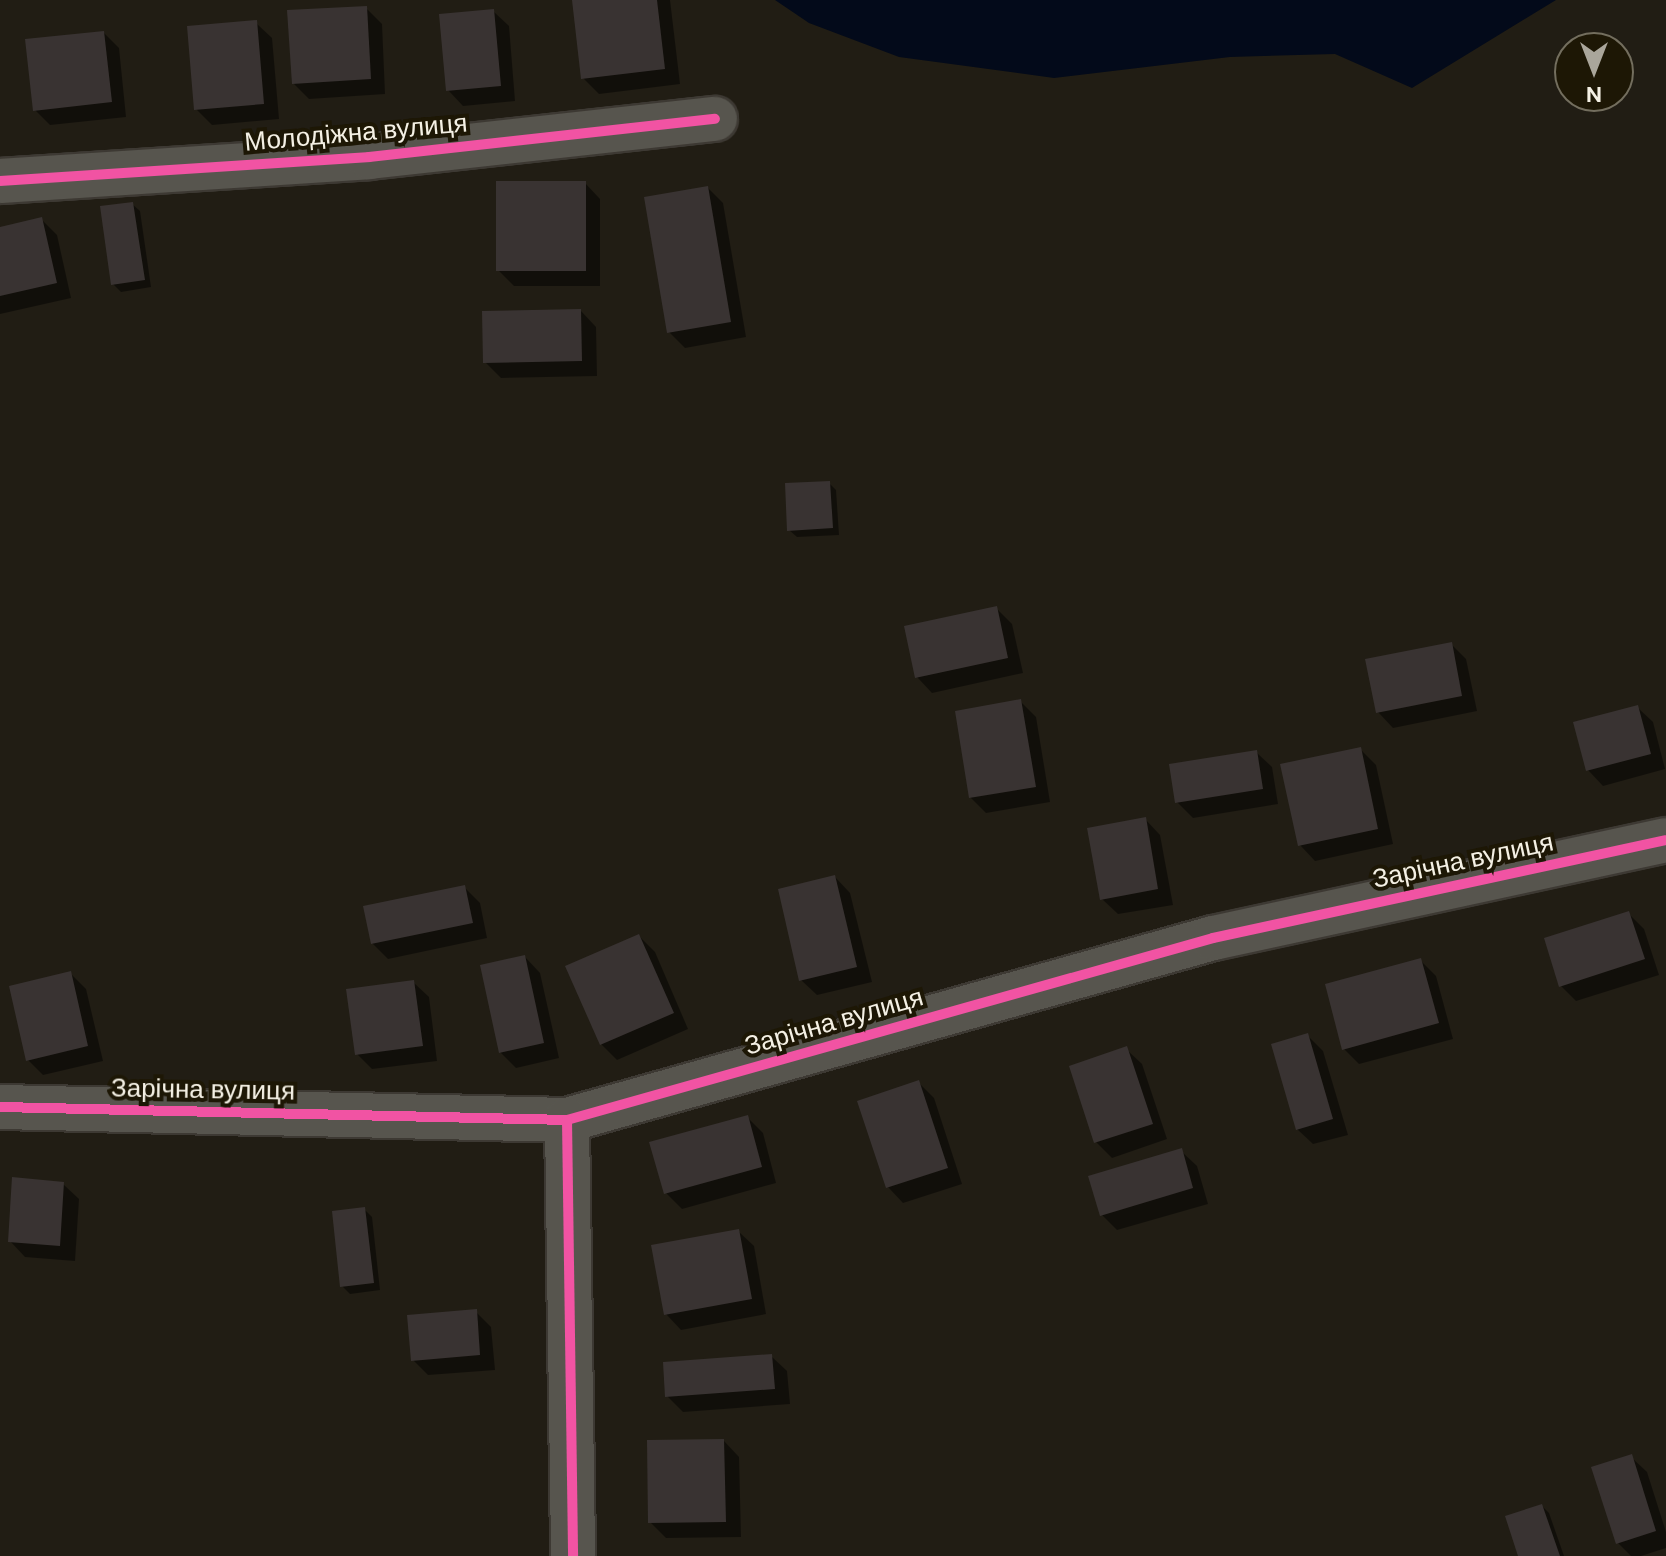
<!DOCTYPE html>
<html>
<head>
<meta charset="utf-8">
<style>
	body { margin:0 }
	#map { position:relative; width:1666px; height:1556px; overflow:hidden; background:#211d14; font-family:"DM Sans",sans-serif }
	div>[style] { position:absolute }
	.water>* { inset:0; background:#030a1a }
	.shadow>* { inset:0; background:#0007 }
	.building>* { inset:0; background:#393332 }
	.roads { filter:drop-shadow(2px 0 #3d3933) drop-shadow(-2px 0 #3d3933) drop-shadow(0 2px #3d3933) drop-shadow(0 -2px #3d3933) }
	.street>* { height:44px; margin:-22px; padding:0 22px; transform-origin:22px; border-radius:22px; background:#57554e }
	.cycleway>* { height:10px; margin:-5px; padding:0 5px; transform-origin:5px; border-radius:5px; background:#f153a3 }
	span { translate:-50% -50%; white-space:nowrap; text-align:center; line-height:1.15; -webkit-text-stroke:8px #1d1705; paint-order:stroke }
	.street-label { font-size:26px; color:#f4f0e4 }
	.north { position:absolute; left:1554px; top:32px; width:80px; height:80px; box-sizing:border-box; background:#1d1705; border:2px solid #736e5e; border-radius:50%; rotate:180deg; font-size:22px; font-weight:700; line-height:32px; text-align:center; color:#f4f0e4 }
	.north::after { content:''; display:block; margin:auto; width:28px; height:36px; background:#aaa69b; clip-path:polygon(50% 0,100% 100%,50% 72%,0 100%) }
</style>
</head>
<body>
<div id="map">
	<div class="water">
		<i style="clip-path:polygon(775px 0,1556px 0,1412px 88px,1335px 54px,1230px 57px,1054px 78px,899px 57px,809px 23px)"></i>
	</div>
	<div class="shadow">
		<i style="clip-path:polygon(574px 0,670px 0,680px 84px,599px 94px,583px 78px)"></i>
		<i style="clip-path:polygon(366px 8px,382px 24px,385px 94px,309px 99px,293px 83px)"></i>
		<i style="clip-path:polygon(493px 11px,509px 26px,515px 101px,463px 106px,448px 90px)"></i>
		<i style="clip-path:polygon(256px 23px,272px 38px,279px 119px,212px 125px,196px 109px)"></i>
		<i style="clip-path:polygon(104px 33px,119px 48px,126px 117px,50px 125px,35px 110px)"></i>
		<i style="clip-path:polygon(585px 183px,600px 199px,600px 286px,514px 286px,498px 270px)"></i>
		<i style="clip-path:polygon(708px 188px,723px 203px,746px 337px,685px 348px,669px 332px)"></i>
		<i style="clip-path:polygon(132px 204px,140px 211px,151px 287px,121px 292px,113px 284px)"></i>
		<i style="clip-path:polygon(41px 219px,57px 235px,71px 298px,0 314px,0 229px)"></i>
		<i style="clip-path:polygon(581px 311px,596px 327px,597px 376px,501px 378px,485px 362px)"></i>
		<i style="clip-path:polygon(829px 483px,836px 490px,839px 535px,797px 537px,789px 530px)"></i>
		<i style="clip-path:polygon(996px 608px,1012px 624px,1023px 673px,932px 693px,917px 677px)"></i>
		<i style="clip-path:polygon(1451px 644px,1466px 659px,1477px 711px,1393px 728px,1378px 712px)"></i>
		<i style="clip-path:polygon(1021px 702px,1036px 717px,1050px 802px,986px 813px,970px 797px)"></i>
		<i style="clip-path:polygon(1637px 707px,1653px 722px,1665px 769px,1603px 786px,1588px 770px)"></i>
		<i style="clip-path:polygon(1360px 749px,1376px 765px,1393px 844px,1315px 861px,1300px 845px)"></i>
		<i style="clip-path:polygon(1256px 752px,1272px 767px,1278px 804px,1193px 818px,1177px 802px)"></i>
		<i style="clip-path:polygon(1145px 819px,1160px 835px,1173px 905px,1118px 914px,1102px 899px)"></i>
		<i style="clip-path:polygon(835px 877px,850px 893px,872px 982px,817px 995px,801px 980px)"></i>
		<i style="clip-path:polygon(464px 887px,480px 903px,487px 938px,388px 959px,372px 943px)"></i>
		<i style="clip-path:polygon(1628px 913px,1644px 929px,1659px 975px,1576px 1001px,1561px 986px)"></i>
		<i style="clip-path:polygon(639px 936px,655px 952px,688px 1029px,617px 1060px,601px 1044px)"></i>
		<i style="clip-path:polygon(525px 957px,540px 973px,559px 1058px,516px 1068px,500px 1052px)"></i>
		<i style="clip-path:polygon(1421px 961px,1436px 976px,1453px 1039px,1359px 1064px,1344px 1049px)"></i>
		<i style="clip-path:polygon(70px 973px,86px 989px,103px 1061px,43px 1075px,28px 1060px)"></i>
		<i style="clip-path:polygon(413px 982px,429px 997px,437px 1061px,372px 1069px,357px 1054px)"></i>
		<i style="clip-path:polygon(1308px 1036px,1323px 1051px,1348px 1135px,1313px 1144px,1297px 1129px)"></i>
		<i style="clip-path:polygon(1126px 1049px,1142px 1064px,1167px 1139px,1112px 1158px,1096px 1142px)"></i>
		<i style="clip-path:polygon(919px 1083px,934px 1098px,962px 1184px,903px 1203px,888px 1187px)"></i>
		<i style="clip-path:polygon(747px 1117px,763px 1133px,776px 1183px,682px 1209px,666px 1193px)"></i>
		<i style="clip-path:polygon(1181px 1151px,1197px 1166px,1208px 1204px,1117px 1230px,1102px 1215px)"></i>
		<i style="clip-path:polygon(63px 1184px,79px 1199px,75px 1261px,25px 1257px,10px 1241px)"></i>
		<i style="clip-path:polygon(364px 1209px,372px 1217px,380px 1290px,350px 1294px,342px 1286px)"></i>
		<i style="clip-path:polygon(738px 1231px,754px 1246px,766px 1314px,681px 1330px,666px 1314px)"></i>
		<i style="clip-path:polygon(476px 1312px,491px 1327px,495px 1370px,428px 1375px,413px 1360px)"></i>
		<i style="clip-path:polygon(771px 1356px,787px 1371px,790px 1404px,683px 1412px,667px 1396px)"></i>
		<i style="clip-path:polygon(724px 1441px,739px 1457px,741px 1537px,666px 1538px,650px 1522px)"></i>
		<i style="clip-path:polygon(1631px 1457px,1647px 1472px,1666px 1532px,1666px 1548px,1641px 1556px,1631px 1556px,1618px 1543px)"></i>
		<i style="clip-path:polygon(1542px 1506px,1549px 1513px,1564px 1556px,1520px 1556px)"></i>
	</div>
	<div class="building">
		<i style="clip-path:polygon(572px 0,657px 0,665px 69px,581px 79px)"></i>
		<i style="clip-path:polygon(367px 6px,371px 79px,292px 84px,287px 10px)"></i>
		<i style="clip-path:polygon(494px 9px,501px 86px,446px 91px,439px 14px)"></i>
		<i style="clip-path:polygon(257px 20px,264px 104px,194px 110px,187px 26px)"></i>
		<i style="clip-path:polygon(104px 31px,112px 102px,33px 111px,25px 39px)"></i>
		<i style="clip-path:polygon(496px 181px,586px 181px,586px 271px,496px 271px)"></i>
		<i style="clip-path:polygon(708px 186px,731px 322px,667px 333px,644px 197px)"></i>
		<i style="clip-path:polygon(133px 202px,145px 280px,111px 285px,100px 206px)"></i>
		<i style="clip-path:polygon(42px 217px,57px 283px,0 296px,0 227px)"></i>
		<i style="clip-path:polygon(581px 309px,582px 361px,483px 363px,482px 311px)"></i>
		<i style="clip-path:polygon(830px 481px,833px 528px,787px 531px,785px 483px)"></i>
		<i style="clip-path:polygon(997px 606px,1008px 658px,915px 678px,904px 626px)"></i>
		<i style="clip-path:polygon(1452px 642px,1462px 696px,1376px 713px,1365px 659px)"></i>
		<i style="clip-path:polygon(1021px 699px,1036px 787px,969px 798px,955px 711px)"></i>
		<i style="clip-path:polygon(1638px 705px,1651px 754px,1586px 771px,1573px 722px)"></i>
		<i style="clip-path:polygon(1361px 747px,1378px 829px,1298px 846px,1280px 764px)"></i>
		<i style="clip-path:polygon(1257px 750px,1263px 789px,1175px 803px,1169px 764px)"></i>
		<i style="clip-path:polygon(1146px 817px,1158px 889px,1100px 900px,1087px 828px)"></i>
		<i style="clip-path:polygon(835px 875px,857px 967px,799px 981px,778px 889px)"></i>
		<i style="clip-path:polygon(465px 885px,473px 923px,371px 944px,363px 906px)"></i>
		<i style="clip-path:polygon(1629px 911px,1645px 959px,1559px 987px,1544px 938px)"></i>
		<i style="clip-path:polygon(639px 934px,674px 1013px,600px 1045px,565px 966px)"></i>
		<i style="clip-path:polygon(525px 955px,544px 1043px,499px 1053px,480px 965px)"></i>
		<i style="clip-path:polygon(1421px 958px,1439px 1023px,1342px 1050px,1325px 984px)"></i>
		<i style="clip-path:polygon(71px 971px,88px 1046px,26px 1061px,9px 986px)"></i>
		<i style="clip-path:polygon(414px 980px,423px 1046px,355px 1055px,346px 989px)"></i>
		<i style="clip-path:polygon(1308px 1033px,1333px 1119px,1296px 1130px,1271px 1044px)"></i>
		<i style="clip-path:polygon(1127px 1046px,1153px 1124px,1094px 1143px,1069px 1066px)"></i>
		<i style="clip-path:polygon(919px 1080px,948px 1168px,886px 1188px,857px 1101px)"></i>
		<i style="clip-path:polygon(748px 1115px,762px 1167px,664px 1194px,649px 1142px)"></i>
		<i style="clip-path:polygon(1182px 1148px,1193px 1188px,1100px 1216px,1088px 1176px)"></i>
		<i style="clip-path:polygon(12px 1177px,64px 1182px,60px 1246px,8px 1242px)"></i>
		<i style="clip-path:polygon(365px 1207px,374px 1283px,340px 1287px,332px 1211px)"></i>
		<i style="clip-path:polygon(739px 1229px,752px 1299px,664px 1315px,651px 1245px)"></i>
		<i style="clip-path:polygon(477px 1309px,480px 1355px,411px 1361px,407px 1315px)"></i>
		<i style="clip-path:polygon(772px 1354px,775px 1389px,665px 1397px,663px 1362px)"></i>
		<i style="clip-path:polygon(724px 1439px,726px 1522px,648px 1523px,647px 1440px)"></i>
		<i style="clip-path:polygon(1632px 1454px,1656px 1531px,1616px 1544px,1591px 1467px)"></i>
		<i style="clip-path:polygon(1542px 1504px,1560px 1556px,1518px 1556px,1505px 1516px)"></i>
	</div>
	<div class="roads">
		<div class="street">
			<i style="left:0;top:181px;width:370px;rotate:-3.7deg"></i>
			<i style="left:369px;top:157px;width:348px;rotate:-6.3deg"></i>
			<i style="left:0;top:1107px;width:567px;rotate:1.31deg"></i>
			<i style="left:567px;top:1120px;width:671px;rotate:-15.73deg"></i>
			<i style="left:1213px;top:938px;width:463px;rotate:-12.2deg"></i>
			<i style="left:567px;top:1120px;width:436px;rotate:89.2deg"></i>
		</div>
	</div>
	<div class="cycleway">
		<i style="left:0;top:181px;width:370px;rotate:-3.7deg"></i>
		<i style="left:369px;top:157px;width:348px;rotate:-6.3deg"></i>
		<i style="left:0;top:1107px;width:567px;rotate:1.31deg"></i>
		<i style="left:567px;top:1120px;width:671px;rotate:-15.73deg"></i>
		<i style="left:1213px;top:938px;width:463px;rotate:-12.2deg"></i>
		<i style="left:567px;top:1120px;width:436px;rotate:89.2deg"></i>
	</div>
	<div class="street-label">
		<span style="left:356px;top:133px;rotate:-5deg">Молодіжна вулиця</span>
		<span style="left:1463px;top:861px;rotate:-12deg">Зарічна вулиця</span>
		<span style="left:834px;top:1022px;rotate:-16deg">Зарічна вулиця</span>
		<span style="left:203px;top:1090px;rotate:1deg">Зарічна вулиця</span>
	</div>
	<div class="north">N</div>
</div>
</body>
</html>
